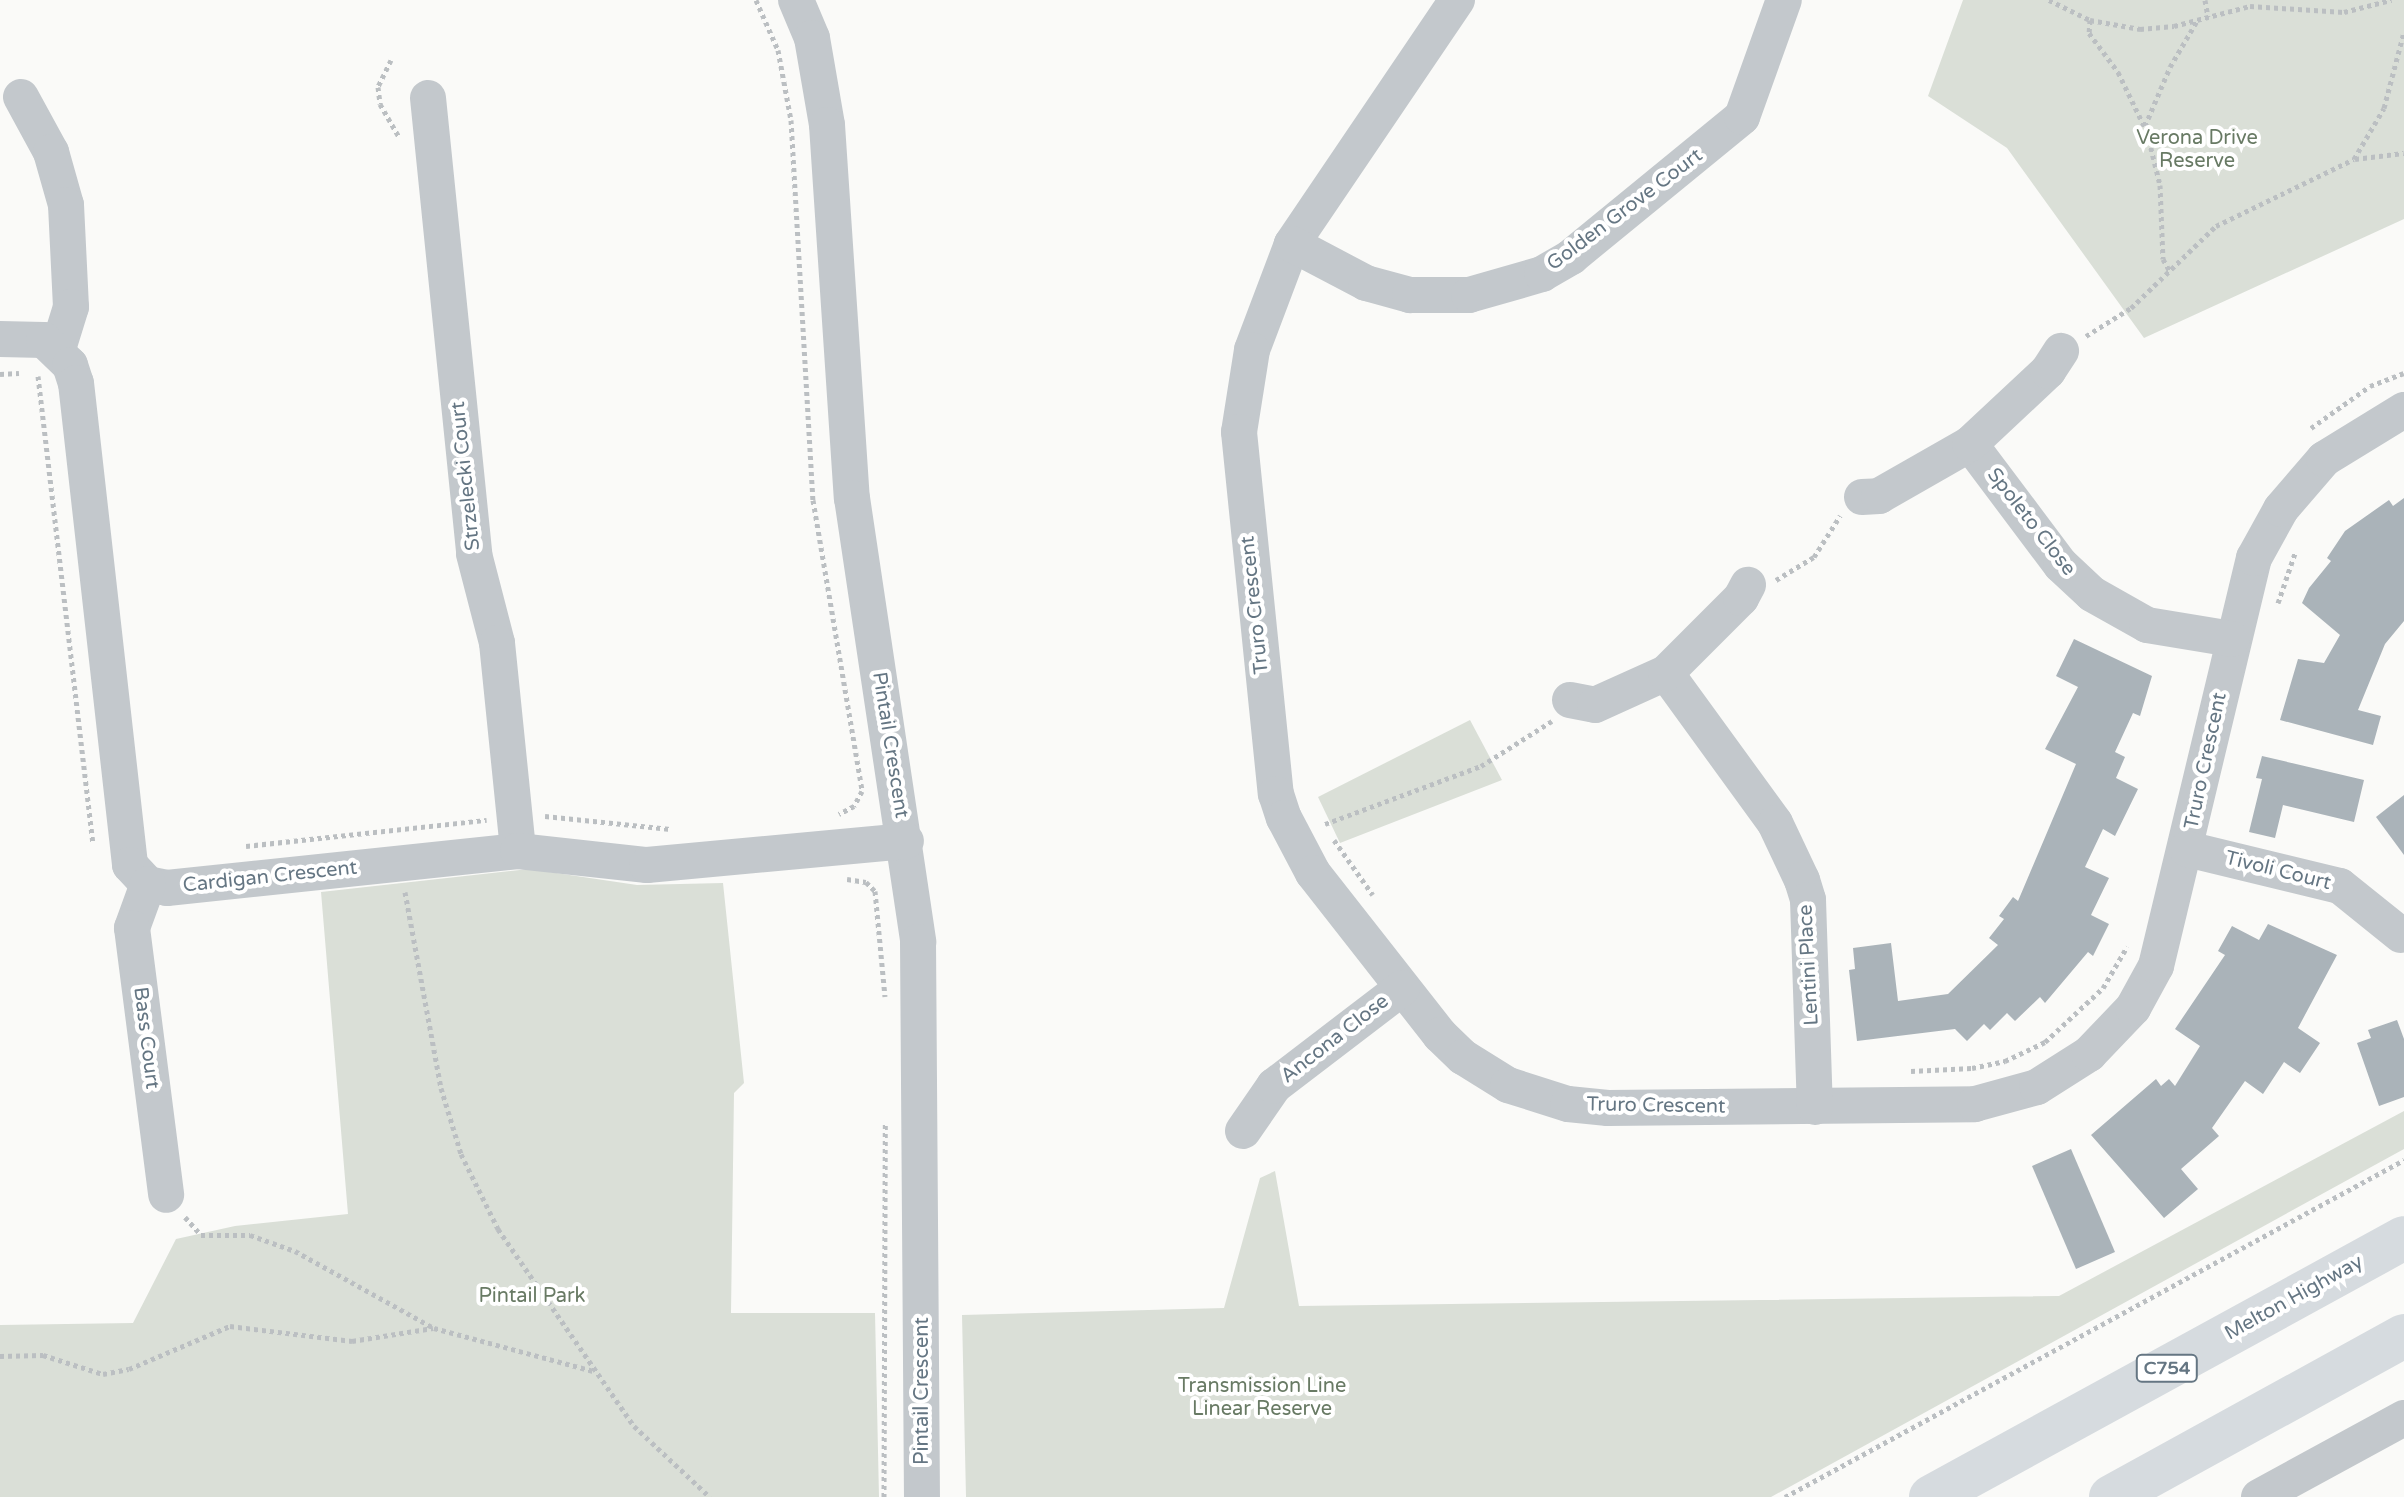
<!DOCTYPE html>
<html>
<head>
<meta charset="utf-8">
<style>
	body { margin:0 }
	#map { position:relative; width:2404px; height:1497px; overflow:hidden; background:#fafaf8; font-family:"Varela Round",sans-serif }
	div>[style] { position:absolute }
	.green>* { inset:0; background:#dadfd7 }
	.building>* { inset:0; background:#aab3b9 }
	.path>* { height:5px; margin-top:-2.5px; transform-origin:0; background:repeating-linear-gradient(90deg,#bbbfc2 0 4px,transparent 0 8px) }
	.minor>* { height:36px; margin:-18px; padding:0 18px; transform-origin:18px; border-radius:18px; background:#c3c8cc }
	.highway>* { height:44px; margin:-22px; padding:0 22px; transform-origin:22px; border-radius:22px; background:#d6dbdf }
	span { translate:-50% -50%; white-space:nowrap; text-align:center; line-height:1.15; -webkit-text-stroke:8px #fff; paint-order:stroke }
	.shield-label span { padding:2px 6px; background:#fff; border:2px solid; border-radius:6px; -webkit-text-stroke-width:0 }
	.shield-label { font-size:18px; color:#657683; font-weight:700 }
	.park-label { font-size:20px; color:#687a64 }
	.street-label { font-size:20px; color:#657683 }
</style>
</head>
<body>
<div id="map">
	<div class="green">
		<i style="clip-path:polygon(1963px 0,2404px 0,2404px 219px,2144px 338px,2007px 148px,1928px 96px)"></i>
		<i style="clip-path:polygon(1470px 720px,1502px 780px,1340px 843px,1318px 797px)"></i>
		<i style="clip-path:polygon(529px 869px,637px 885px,723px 883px,744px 1083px,734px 1093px,731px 1313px,875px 1313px,879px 1497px,0 1497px,0 1325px,133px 1323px,176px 1239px,235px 1226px,348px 1214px,321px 892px)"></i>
		<i style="clip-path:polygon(2404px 1111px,2404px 1149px,1771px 1497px,966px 1497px,962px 1315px,1224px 1308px,1260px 1178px,1275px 1171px,1299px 1306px,2059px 1296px)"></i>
	</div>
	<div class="building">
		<i style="clip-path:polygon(2404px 498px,2404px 621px,2385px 644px,2358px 710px,2381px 716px,2373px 745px,2280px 720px,2298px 659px,2324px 663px,2340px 635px,2302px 603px,2309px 588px,2331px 561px,2327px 558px,2345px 531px,2389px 500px,2393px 506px)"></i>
		<i style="clip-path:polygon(2074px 639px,2152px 676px,2140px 716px,2133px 713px,2115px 752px,2125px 757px,2116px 778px,2138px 789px,2115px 836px,2103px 829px,2085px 867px,2109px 878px,2091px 915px,2109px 924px,2093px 956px,2088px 952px,2045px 1003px,2040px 997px,2015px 1021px,2007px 1013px,1990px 1030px,1984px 1024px,1967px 1041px,1955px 1029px,1857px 1041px,1849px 970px,1855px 969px,1853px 948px,1891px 943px,1898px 1001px,1948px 994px,1998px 945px,1989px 938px,2004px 919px,1999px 916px,2013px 897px,2018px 901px,2076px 764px,2045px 749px,2078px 687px,2056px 676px)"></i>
		<i style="clip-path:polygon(2262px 756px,2364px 780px,2354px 822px,2283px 805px,2275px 838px,2249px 832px,2262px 779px,2256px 778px)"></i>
		<i style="clip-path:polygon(2404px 795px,2404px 855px,2376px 817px)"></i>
		<i style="clip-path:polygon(2268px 924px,2337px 955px,2298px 1028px,2320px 1043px,2300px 1073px,2284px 1062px,2263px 1094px,2245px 1081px,2212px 1128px,2219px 1136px,2181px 1169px,2198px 1189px,2164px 1218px,2091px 1135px,2156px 1079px,2161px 1086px,2169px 1079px,2175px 1086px,2200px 1046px,2175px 1029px,2225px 955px,2218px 951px,2232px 926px,2259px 940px)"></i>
		<i style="clip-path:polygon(2397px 1020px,2404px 1039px,2404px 1097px,2379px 1106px,2357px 1043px,2371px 1038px,2368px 1030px)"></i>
		<i style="clip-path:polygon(2071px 1149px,2115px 1252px,2076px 1269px,2032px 1166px)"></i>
	</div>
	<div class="path">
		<i style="left:756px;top:0;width:55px;rotate:66.3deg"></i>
		<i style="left:778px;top:50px;width:71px;rotate:79.5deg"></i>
		<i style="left:791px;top:120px;width:381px;rotate:86.7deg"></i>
		<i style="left:813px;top:500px;width:295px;rotate:80.4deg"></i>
		<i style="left:862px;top:791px;width:17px;rotate:118deg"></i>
		<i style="left:854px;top:806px;width:17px;rotate:152deg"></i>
		<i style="left:2049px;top:0;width:46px;rotate:26deg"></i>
		<i style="left:2090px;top:20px;width:51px;rotate:10.2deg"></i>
		<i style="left:2140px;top:29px;width:34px;rotate:-5deg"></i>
		<i style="left:2174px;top:26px;width:79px;rotate:-14.7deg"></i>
		<i style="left:2250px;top:6px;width:94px;rotate:3.7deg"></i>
		<i style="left:2344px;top:12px;width:49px;rotate:-14.3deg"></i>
		<i style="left:2205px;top:0;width:17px;rotate:80deg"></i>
		<i style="left:2090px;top:20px;width:13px;rotate:94deg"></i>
		<i style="left:2089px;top:33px;width:49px;rotate:53.4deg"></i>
		<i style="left:2118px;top:72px;width:67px;rotate:64.2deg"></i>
		<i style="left:2147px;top:132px;width:55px;rotate:76.2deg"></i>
		<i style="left:2160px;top:185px;width:74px;rotate:87.7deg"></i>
		<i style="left:2163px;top:259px;width:13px;rotate:61deg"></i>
		<i style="left:391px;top:60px;width:30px;rotate:116deg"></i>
		<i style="left:378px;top:87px;width:17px;rotate:83deg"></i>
		<i style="left:380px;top:104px;width:39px;rotate:60deg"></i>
		<i style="left:2145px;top:126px;width:64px;rotate:-67deg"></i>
		<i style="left:2170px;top:67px;width:56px;rotate:-59.7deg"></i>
		<i style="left:2355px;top:159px;width:49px;rotate:-7deg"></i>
		<i style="left:2086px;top:336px;width:53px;rotate:-31.9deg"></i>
		<i style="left:2131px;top:308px;width:118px;rotate:-44deg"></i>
		<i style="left:2216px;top:226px;width:153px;rotate:-25.9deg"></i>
		<i style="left:2354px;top:159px;width:59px;rotate:-59.5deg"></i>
		<i style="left:2384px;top:108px;width:79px;rotate:-75.3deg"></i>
		<i style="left:0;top:374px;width:19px;rotate:-3deg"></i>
		<i style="left:38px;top:376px;width:470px;rotate:83.3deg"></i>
		<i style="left:2311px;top:428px;width:72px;rotate:-35.4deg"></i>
		<i style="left:2370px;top:386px;width:36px;rotate:-21deg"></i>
		<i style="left:1776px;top:580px;width:44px;rotate:-31.2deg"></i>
		<i style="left:1814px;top:557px;width:49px;rotate:-57.6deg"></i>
		<i style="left:2278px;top:603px;width:53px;rotate:-71.2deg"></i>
		<i style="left:545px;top:816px;width:126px;rotate:5.9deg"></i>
		<i style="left:1325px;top:824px;width:166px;rotate:-20.4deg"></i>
		<i style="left:1481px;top:766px;width:84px;rotate:-32.4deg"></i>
		<i style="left:1334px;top:840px;width:67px;rotate:54.7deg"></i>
		<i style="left:246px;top:846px;width:242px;rotate:-6.2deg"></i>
		<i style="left:847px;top:879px;width:19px;rotate:9deg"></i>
		<i style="left:866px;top:882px;width:13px;rotate:45deg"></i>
		<i style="left:875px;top:891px;width:106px;rotate:84.6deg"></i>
		<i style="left:405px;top:892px;width:199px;rotate:79.6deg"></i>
		<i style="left:441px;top:1088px;width:69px;rotate:73.1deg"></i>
		<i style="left:461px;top:1154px;width:84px;rotate:63.7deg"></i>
		<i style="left:498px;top:1229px;width:239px;rotate:55.4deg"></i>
		<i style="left:634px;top:1426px;width:104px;rotate:43.1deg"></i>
		<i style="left:1911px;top:1071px;width:61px;rotate:-2.8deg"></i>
		<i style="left:1972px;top:1068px;width:34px;rotate:-12deg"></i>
		<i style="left:2005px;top:1061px;width:44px;rotate:-25.4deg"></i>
		<i style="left:2045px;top:1042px;width:79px;rotate:-43deg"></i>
		<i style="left:2103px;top:988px;width:48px;rotate:-59.7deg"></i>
		<i style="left:185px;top:1217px;width:24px;rotate:48deg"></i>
		<i style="left:201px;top:1235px;width:49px"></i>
		<i style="left:250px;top:1235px;width:48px;rotate:19.6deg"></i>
		<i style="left:295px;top:1251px;width:159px;rotate:29deg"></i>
		<i style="left:434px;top:1328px;width:165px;rotate:15.1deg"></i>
		<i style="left:0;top:1356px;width:43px;rotate:-1.3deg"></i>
		<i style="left:43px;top:1355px;width:63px;rotate:17.6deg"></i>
		<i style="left:103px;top:1374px;width:26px;rotate:-11deg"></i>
		<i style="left:129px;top:1369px;width:110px;rotate:-23.1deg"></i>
		<i style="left:230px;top:1326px;width:123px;rotate:7deg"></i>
		<i style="left:352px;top:1341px;width:82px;rotate:-9.1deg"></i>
		<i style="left:884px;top:1497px;width:374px;rotate:-89.8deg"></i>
		<i style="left:1785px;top:1497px;width:705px;rotate:-28.57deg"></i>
	</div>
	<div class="minor">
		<i style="left:796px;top:0;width:41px;rotate:67.2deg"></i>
		<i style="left:812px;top:38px;width:88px;rotate:80.2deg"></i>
		<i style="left:827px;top:125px;width:374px;rotate:86.2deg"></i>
		<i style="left:852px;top:498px;width:449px;rotate:81.5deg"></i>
		<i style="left:918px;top:942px;width:555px;rotate:89.59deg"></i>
		<i style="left:1457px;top:0;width:295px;rotate:124.1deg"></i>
		<i style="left:1292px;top:244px;width:113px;rotate:110.7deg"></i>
		<i style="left:1252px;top:350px;width:83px;rotate:99deg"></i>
		<i style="left:1239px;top:432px;width:364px;rotate:84.2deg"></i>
		<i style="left:1276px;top:794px;width:25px;rotate:72deg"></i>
		<i style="left:1284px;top:818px;width:62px;rotate:62.2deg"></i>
		<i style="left:1313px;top:873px;width:206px;rotate:51.9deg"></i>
		<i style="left:1440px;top:1035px;width:32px;rotate:44deg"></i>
		<i style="left:1463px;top:1057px;width:53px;rotate:31.9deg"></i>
		<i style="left:1508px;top:1085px;width:63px;rotate:17.6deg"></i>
		<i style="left:1568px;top:1104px;width:40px;rotate:5.7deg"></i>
		<i style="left:1608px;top:1108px;width:367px;rotate:-0.6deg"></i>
		<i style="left:1975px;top:1104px;width:64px;rotate:-15.3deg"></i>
		<i style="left:2037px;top:1087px;width:62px;rotate:-32.4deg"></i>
		<i style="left:2089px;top:1054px;width:64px;rotate:-46.3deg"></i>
		<i style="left:2133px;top:1008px;width:48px;rotate:-61.3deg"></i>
		<i style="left:2156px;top:966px;width:420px;rotate:-76.5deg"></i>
		<i style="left:2254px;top:558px;width:56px;rotate:-61.1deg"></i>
		<i style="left:2281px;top:509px;width:66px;rotate:-49.3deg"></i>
		<i style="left:2324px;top:459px;width:94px;rotate:-31.5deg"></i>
		<i style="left:21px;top:97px;width:63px;rotate:61.4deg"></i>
		<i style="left:51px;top:152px;width:55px;rotate:74.2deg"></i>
		<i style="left:66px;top:205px;width:102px;rotate:87.2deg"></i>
		<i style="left:71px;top:307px;width:44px;rotate:107.2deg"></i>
		<i style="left:428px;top:98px;width:458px;rotate:84.2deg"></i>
		<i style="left:474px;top:554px;width:92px;rotate:75.5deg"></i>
		<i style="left:497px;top:643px;width:209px;rotate:84.2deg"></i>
		<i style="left:1292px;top:244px;width:84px;rotate:27.8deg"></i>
		<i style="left:1366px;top:283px;width:46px;rotate:15.3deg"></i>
		<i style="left:1410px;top:295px;width:59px"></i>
		<i style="left:1469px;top:295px;width:76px;rotate:-16deg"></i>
		<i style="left:1542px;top:274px;width:34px;rotate:-30deg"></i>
		<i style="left:1571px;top:257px;width:221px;rotate:-39.3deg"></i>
		<i style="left:1742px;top:117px;width:124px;rotate:-70.3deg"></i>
		<i style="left:0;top:339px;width:44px;rotate:1.3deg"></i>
		<i style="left:44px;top:340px;width:36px;rotate:44deg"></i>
		<i style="left:70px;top:365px;width:19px;rotate:72deg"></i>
		<i style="left:76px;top:383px;width:485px;rotate:83.6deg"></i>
		<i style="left:130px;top:865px;width:26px;rotate:47deg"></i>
		<i style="left:148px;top:884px;width:19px;rotate:12deg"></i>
		<i style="left:167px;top:888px;width:353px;rotate:-6deg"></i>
		<i style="left:518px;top:851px;width:130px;rotate:6.2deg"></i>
		<i style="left:647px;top:865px;width:260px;rotate:-5.3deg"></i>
		<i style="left:1970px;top:444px;width:151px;rotate:53.1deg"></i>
		<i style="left:2061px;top:565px;width:42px;rotate:43.1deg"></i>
		<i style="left:2092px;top:594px;width:63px;rotate:29.4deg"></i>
		<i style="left:2147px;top:625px;width:86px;rotate:9.4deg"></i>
		<i style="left:1862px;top:497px;width:17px;rotate:-3deg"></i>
		<i style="left:1879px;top:496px;width:105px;rotate:-29.7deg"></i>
		<i style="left:1970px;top:444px;width:107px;rotate:-43.1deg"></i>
		<i style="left:2048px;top:371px;width:24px;rotate:-57deg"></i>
		<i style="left:1666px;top:673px;width:185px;rotate:54deg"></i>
		<i style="left:1775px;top:823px;width:63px;rotate:64.7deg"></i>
		<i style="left:1802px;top:880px;width:21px;rotate:73deg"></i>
		<i style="left:1808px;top:900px;width:207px;rotate:88.1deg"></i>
		<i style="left:1570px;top:700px;width:25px;rotate:11deg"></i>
		<i style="left:1595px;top:705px;width:78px;rotate:-24.3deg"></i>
		<i style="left:1666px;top:673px;width:106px;rotate:-45deg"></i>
		<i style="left:1741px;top:598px;width:15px;rotate:-62deg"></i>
		<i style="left:2187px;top:849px;width:157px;rotate:13.6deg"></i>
		<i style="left:2340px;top:886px;width:78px;rotate:38.8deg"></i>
		<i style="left:148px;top:884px;width:47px;rotate:110deg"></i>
		<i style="left:132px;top:928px;width:269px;rotate:82.7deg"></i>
		<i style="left:1243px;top:1131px;width:55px;rotate:-55.4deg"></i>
		<i style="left:1274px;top:1086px;width:161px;rotate:-37.4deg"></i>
		<i style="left:2259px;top:1497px;width:165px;rotate:-28.6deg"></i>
	</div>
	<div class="highway">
		<i style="left:1931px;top:1497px;width:539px;rotate:-28.7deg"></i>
		<i style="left:2111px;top:1497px;width:334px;rotate:-28.8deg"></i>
	</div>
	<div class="shield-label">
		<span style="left:2167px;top:1368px">C754</span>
	</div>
	<div class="park-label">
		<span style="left:2197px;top:150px">Verona Drive<br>Reserve</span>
		<span style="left:532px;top:1296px">Pintail Park</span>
		<span style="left:1262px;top:1398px">Transmission Line<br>Linear Reserve</span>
	</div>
	<div class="street-label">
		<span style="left:1625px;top:210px;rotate:-37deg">Golden Grove Court</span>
		<span style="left:466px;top:476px;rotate:-96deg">Strzelecki Court</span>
		<span style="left:2031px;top:522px;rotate:52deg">Spoleto Close</span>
		<span style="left:1255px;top:605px;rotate:-96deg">Truro Crescent</span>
		<span style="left:890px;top:745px;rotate:81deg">Pintail Crescent</span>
		<span style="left:2206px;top:761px;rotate:-78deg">Truro Crescent</span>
		<span style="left:2278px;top:871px;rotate:14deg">Tivoli Court</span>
		<span style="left:270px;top:877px;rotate:-6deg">Cardigan Crescent</span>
		<span style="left:1809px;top:965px;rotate:-93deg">Lentini Place</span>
		<span style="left:146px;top:1038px;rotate:83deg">Bass Court</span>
		<span style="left:1335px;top:1039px;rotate:-38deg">Ancona Close</span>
		<span style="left:1656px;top:1106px;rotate:1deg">Truro Crescent</span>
		<span style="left:2294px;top:1298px;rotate:-29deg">Melton Highway</span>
		<span style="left:922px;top:1391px;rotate:-90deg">Pintail Crescent</span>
	</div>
</div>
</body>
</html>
